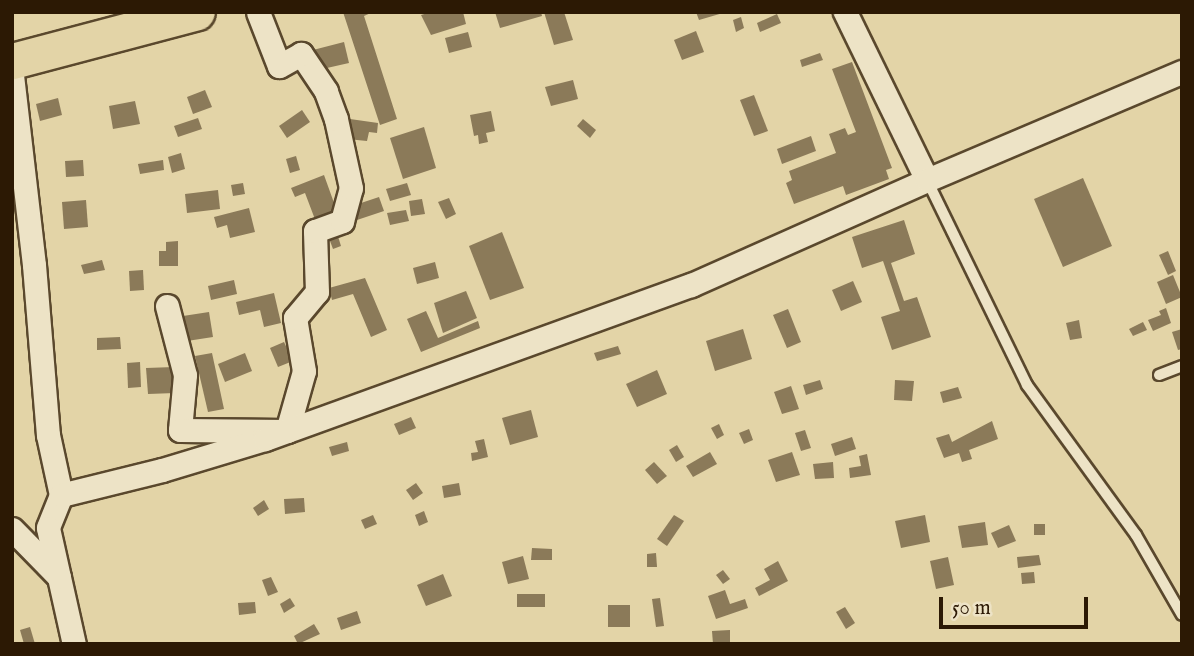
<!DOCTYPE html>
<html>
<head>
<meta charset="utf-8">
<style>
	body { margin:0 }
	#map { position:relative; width:1194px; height:656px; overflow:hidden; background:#e3d4a7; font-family:"IM FELL English",serif }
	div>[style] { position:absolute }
	.building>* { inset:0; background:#8b7a59 }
	.roads { filter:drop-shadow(2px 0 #5a482d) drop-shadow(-2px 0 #5a482d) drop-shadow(0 2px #5a482d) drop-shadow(0 -2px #5a482d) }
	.service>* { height:10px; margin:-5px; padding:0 5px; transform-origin:5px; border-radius:5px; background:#ede3c6 }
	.minor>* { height:23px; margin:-11.5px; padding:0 11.5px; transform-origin:11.5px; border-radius:11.5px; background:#ede3c6 }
	.primary>* { height:35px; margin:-17.5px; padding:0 17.5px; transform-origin:17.5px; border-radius:17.5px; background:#e3d4a7 }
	span { translate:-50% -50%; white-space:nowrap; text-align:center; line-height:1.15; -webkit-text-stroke:5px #ede3c6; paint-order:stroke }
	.frame { position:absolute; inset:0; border:14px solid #2c1904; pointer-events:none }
	.scale { position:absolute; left:939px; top:597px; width:149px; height:32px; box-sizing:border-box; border:4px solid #2c1904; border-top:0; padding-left:9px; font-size:21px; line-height:24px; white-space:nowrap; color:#2c1904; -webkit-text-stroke:5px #ede3c6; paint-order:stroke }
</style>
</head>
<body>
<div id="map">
	<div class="building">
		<i style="clip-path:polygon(343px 12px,373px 12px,364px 16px,397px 119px,380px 125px)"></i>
		<i style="clip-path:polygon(431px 12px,463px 12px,466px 24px,431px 35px,421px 15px)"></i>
		<i style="clip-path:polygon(495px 12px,541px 12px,542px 16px,500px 28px)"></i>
		<i style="clip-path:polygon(544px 12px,564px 12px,573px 40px,554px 45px)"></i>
		<i style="clip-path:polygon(696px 12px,723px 12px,723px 13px,699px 20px)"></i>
		<i style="clip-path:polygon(777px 14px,781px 23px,760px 32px,757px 23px)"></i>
		<i style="clip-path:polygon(741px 17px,744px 28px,736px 32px,733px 20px)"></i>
		<i style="clip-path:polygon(696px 31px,704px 52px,682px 60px,674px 40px)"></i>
		<i style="clip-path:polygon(468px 32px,472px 47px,449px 53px,445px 38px)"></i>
		<i style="clip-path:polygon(344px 42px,349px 63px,318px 70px,313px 50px)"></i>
		<i style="clip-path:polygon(820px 53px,823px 60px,802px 67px,800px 60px)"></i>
		<i style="clip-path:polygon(852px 62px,892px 168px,886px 170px,889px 179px,846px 195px,843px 186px,794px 204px,786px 183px,792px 180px,789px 171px,836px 153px,829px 134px,845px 128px,848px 135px,856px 132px,832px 69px)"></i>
		<i style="clip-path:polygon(573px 80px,578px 99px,551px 106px,545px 87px)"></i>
		<i style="clip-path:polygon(205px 90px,212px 107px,193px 114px,187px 97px)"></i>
		<i style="clip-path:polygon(754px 95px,768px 131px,754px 136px,740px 100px)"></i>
		<i style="clip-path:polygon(58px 98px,62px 115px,40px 121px,36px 104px)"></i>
		<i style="clip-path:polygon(135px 101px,140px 124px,113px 129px,109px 106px)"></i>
		<i style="clip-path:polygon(302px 110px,310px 122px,287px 138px,279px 126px)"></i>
		<i style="clip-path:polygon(491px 111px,495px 131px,486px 133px,488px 142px,479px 144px,478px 135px,474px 136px,470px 115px)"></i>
		<i style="clip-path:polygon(198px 118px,202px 129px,178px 137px,174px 126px)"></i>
		<i style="clip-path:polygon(350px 119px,378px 123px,377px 133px,369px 132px,367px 141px,347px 139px)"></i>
		<i style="clip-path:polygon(583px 119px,596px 130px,590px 138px,577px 126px)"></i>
		<i style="clip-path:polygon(424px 127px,436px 168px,403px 179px,390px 138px)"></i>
		<i style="clip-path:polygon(811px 136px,816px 151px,782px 164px,777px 149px)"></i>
		<i style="clip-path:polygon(181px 153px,185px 169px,172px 173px,168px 157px)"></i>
		<i style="clip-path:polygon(296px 156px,300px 170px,290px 173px,286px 159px)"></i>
		<i style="clip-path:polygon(83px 160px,84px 176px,66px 177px,65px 161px)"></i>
		<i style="clip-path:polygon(163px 160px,164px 170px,140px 174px,138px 164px)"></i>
		<i style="clip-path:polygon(324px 175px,338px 214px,316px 222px,305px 193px,295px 197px,291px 188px)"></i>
		<i style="clip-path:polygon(1083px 178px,1112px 246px,1063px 267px,1034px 199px)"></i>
		<i style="clip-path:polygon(243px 183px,245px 194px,233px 196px,231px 185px)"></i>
		<i style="clip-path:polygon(407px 183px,411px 195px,390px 201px,386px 189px)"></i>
		<i style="clip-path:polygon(218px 190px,220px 209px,187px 213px,185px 194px)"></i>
		<i style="clip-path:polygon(379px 197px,384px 211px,357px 220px,352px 206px)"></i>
		<i style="clip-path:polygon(449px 198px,456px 214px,446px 219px,438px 202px)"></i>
		<i style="clip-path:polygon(422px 199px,425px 214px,411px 216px,409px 201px)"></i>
		<i style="clip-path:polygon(86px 200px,88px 227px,64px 229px,62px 202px)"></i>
		<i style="clip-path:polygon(249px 208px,255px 232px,230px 238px,227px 225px,217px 228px,214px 217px)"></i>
		<i style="clip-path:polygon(406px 210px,409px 221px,390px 225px,387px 213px)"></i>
		<i style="clip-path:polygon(904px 220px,915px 254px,891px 263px,904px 301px,917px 297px,931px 337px,892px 350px,881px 317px,900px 311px,883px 261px,862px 268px,852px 237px)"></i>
		<i style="clip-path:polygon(336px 230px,341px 246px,333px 249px,327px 233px)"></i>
		<i style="clip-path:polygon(502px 232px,524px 288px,490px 300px,469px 246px)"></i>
		<i style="clip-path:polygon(178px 241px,178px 266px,159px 266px,159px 251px,166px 251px,166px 242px)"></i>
		<i style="clip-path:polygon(1168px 251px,1176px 271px,1168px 275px,1159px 255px)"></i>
		<i style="clip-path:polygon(102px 260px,105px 270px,84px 274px,81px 265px)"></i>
		<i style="clip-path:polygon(435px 262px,439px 278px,417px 284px,413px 268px)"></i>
		<i style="clip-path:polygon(143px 270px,144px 290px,130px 291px,129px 271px)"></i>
		<i style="clip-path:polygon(1173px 275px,1182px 297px,1166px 304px,1157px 282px)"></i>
		<i style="clip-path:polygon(365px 278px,387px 330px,371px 337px,353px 294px,332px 300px,329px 288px)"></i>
		<i style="clip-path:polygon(234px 280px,237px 294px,211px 300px,208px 286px)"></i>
		<i style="clip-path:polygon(853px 281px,862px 302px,841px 311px,832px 290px)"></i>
		<i style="clip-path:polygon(466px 291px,477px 318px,443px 333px,434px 303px)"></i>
		<i style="clip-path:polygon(274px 293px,281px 323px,264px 327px,260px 310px,239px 315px,236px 302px)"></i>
		<i style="clip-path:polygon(1166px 308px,1171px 323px,1153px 331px,1148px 320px,1161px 315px,1159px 311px)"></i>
		<i style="clip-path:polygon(788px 309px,801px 342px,787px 348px,773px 315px)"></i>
		<i style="clip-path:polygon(426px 311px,438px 338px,478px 321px,480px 328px,421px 352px,407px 319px)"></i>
		<i style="clip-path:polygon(209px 312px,213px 337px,187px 341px,183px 316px)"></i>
		<i style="clip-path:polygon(1079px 320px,1082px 338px,1070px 340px,1066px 323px)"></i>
		<i style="clip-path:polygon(1143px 322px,1147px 330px,1133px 336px,1129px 329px)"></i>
		<i style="clip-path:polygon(743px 329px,752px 359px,715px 371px,706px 341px)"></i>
		<i style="clip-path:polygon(1182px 329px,1182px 349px,1178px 350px,1172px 332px)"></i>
		<i style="clip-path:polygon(120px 337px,121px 349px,97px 350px,97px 338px)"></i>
		<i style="clip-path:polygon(284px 342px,293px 361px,278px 367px,270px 348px)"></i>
		<i style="clip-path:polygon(618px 346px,621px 354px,597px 361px,594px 353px)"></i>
		<i style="clip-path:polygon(212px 353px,224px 409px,208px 412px,195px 356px)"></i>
		<i style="clip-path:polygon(245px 353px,252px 371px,225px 382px,218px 364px)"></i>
		<i style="clip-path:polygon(140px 362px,141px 387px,128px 388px,127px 363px)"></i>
		<i style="clip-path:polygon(174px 367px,175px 393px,148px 394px,146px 368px)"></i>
		<i style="clip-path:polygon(657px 370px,667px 394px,637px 407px,626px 384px)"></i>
		<i style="clip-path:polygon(820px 380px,823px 389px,806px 395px,803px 385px)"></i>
		<i style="clip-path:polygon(895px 380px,914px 381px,912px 401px,894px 400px)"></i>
		<i style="clip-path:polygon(791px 386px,799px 409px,782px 414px,774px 392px)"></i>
		<i style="clip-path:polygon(958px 387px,962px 398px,943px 403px,940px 392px)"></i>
		<i style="clip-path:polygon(531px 410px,538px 437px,510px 445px,502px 418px)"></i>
		<i style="clip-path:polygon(411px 417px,416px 428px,399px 435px,394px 424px)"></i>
		<i style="clip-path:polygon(992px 421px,998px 439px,969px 450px,972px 459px,962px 462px,959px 453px,944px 458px,936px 438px,949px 434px,952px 442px)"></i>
		<i style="clip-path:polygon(719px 424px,724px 435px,717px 439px,711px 428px)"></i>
		<i style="clip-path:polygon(749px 429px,753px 440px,744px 444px,739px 433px)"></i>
		<i style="clip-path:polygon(805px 430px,811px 448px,801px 451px,795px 433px)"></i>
		<i style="clip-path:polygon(852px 437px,856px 449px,835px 456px,831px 444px)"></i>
		<i style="clip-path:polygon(484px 439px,488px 457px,472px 461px,471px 453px,478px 452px,475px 441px)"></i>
		<i style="clip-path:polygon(347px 442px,349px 451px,332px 456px,329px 447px)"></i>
		<i style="clip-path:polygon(677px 445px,684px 457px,676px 462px,669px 450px)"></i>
		<i style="clip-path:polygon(710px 452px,717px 464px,693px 477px,686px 466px)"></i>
		<i style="clip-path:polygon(792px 452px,800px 475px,776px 482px,768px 460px)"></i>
		<i style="clip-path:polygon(867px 454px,871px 475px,850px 478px,849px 468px,861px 466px,859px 456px)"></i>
		<i style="clip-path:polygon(654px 462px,667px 476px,657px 484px,645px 470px)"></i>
		<i style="clip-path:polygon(833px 462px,834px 478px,815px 479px,813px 464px)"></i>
		<i style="clip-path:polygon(416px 483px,423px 493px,413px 500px,406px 490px)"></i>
		<i style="clip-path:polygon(459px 483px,461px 495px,444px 498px,442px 486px)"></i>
		<i style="clip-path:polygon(304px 498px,305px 512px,285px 514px,284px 499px)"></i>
		<i style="clip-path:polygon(264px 500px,269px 509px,258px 516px,253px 508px)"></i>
		<i style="clip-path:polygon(424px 511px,428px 522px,419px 526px,415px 515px)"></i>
		<i style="clip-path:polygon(373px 515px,377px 524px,365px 529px,361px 520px)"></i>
		<i style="clip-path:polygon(674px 515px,684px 521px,667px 546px,657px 539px)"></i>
		<i style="clip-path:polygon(925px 515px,930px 542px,901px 548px,895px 521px)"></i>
		<i style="clip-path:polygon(985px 522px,988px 545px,962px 548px,958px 526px)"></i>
		<i style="clip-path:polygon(1034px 524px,1045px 524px,1045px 535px,1034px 535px)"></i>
		<i style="clip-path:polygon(1009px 525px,1016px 541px,998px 548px,991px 533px)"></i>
		<i style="clip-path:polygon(532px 548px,552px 549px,552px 560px,531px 560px)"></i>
		<i style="clip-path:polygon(656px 553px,657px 567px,647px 567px,647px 554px)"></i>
		<i style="clip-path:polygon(1039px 555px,1041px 565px,1018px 568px,1017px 557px)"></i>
		<i style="clip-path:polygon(523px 556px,529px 579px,508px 584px,502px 562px)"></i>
		<i style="clip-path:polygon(948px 557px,954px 585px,936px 589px,930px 561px)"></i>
		<i style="clip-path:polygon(778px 561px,788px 581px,759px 596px,755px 588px,770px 580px,764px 569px)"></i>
		<i style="clip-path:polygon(723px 570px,730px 579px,723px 584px,716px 575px)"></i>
		<i style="clip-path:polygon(1034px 572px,1035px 583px,1022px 584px,1021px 573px)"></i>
		<i style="clip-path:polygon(443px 574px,452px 596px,426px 606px,417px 585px)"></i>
		<i style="clip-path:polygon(271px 577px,278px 592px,268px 596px,262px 580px)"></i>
		<i style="clip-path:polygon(725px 590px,730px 604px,745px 599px,748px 608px,716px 619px,708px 596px)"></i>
		<i style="clip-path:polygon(517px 594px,545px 594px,545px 607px,517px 607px)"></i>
		<i style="clip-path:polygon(290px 598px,295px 606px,284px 613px,280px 604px)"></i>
		<i style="clip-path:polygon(660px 598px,664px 626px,656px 627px,652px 599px)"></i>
		<i style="clip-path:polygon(255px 602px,256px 613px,239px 615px,238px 603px)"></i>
		<i style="clip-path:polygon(608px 605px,630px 605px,630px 627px,608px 627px)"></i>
		<i style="clip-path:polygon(845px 607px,855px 623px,846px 629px,836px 612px)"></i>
		<i style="clip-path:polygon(357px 611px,361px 623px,341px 630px,337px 618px)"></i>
		<i style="clip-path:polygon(314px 624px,320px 634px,298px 644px,294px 636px)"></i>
		<i style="clip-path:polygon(30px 627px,35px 644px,24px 644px,20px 630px)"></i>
		<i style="clip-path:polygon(730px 630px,730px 644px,713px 644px,712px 631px)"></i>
	</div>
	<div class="roads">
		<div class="service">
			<i style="left:927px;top:180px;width:228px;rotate:64deg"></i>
			<i style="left:1027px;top:385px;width:185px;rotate:54deg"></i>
			<i style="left:1136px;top:535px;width:92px;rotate:60.1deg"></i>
			<i style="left:1159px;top:375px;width:25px;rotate:-21deg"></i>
		</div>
		<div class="minor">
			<i style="left:845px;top:12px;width:187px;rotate:64deg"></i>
			<i style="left:12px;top:75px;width:191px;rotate:83.4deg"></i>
			<i style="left:34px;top:265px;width:171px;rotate:85.3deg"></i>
			<i style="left:48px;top:435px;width:61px;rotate:77.8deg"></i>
			<i style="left:61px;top:495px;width:35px;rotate:112deg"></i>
			<i style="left:48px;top:528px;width:119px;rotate:77.4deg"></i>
			<i style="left:167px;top:306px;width:71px;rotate:75.4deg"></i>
			<i style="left:185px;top:375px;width:55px;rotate:95.2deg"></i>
			<i style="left:180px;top:430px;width:107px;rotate:0.5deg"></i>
			<i style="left:287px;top:431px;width:62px;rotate:-74.2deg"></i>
			<i style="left:304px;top:371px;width:54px;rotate:-99.6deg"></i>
			<i style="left:295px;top:318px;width:34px;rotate:-50deg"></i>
			<i style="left:317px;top:292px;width:61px;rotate:-91.9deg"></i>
			<i style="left:315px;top:231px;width:29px;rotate:-20deg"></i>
			<i style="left:342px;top:221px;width:34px;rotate:-75deg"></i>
			<i style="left:351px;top:188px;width:71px;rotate:-102.3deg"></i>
			<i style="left:336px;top:119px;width:30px;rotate:-110deg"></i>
			<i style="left:326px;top:91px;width:45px;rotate:-124deg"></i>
			<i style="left:301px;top:54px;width:25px;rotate:151deg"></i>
			<i style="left:279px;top:66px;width:58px;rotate:-111.3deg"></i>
			<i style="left:61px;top:495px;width:104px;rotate:-13.9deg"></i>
			<i style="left:162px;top:470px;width:108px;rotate:-16.8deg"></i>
			<i style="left:265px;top:439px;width:453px;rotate:-19.9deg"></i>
			<i style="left:691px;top:285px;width:258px;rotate:-24deg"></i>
			<i style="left:927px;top:180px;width:277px;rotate:-23deg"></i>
			<i style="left:12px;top:529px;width:67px;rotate:45.6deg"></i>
		</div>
		<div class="primary">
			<i style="left:12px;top:61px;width:191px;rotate:-14.8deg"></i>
		</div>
	</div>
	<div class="frame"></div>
	<div class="scale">50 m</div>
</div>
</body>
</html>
